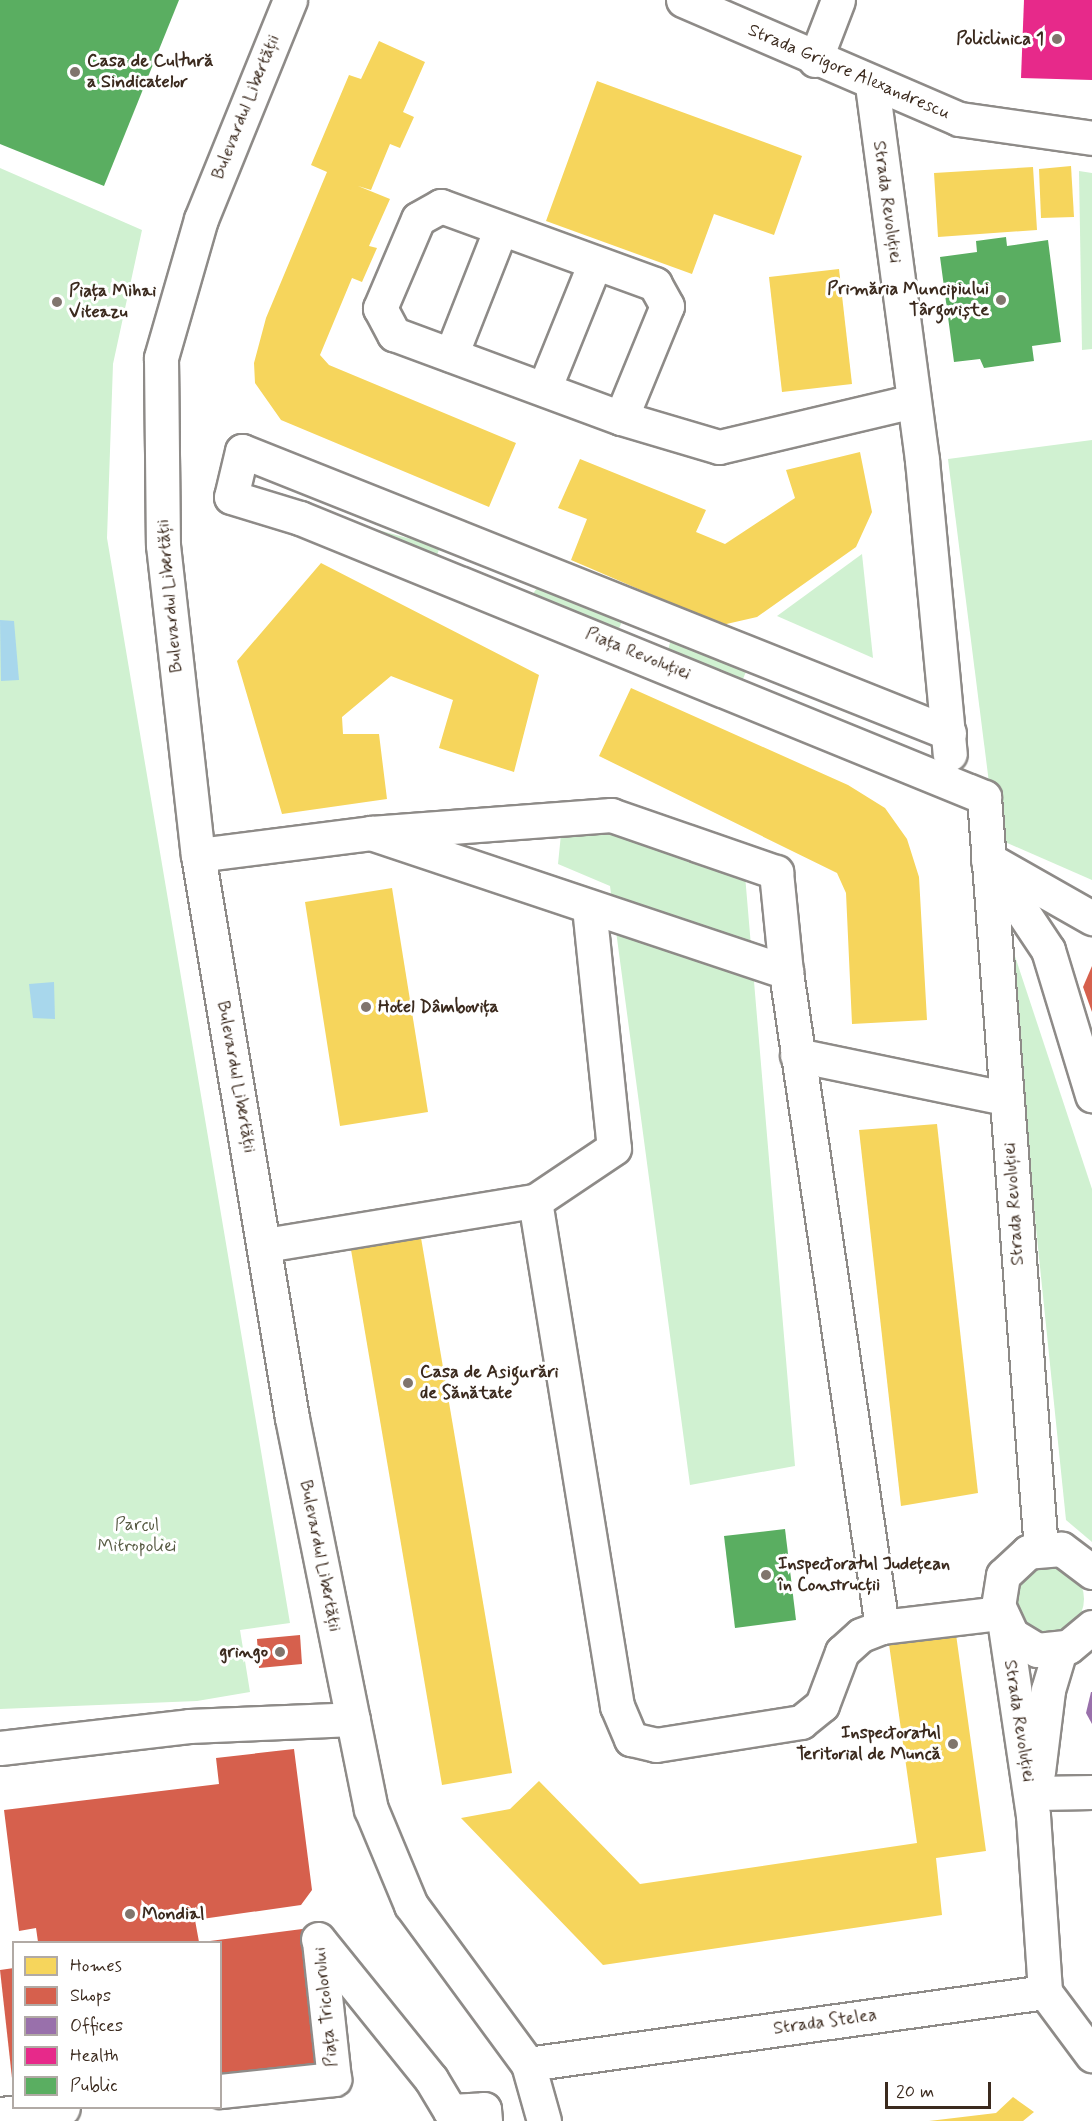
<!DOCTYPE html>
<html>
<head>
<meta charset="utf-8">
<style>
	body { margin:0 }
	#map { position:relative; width:1092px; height:2121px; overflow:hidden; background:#fff; font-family:Mynerve,sans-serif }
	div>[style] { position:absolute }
	.green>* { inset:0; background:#d0f1d1 }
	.round { border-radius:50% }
	.water>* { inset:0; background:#a8d7ec }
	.homes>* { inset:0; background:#f6d55c }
	.shops>* { inset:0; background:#d6604d }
	.offices>* { inset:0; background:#9970ab }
	.health>* { inset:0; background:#e7298a }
	.public>* { inset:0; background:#5aae61 }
	.roads { filter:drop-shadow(2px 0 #8e8b88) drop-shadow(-2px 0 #8e8b88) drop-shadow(0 2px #8e8b88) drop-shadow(0 -2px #8e8b88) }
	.minor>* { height:33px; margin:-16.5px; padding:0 16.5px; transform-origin:16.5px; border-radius:16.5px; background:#fff }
	.dots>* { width:16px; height:16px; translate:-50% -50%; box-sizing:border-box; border:3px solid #fff; border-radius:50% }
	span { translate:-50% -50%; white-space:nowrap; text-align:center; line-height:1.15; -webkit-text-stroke:6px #fff; paint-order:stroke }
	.poi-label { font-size:18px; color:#3b2a1e; font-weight:700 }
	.right { translate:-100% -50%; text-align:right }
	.left { translate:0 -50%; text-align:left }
	.street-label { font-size:18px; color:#3b2a1e }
	.park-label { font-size:18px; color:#565942 }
	.legend { position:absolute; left:12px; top:1941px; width:210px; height:168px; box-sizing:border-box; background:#fff; border:2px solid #b1aaa5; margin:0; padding:8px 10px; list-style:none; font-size:18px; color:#3b2a1e }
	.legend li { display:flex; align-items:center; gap:12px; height:30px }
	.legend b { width:30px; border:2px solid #b1aaa5 }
	.scale { position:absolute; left:885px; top:2082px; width:106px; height:27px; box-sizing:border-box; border:3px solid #3b2a1e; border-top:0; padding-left:8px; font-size:18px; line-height:21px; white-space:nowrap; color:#3b2a1e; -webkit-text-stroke:4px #fff; paint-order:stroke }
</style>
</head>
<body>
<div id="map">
	<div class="green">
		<i style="clip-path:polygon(0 168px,142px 230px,113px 364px,107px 538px,290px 1623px,240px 1630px,250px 1692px,197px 1701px,0 1709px)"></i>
		<i style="clip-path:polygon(1079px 171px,1092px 173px,1092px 349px,1082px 350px)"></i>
		<i style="clip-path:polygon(1092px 440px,1092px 880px,996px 838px,948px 459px)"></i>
		<i style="clip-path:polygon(331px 517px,440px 547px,434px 563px)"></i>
		<i style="clip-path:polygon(862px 554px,873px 658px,777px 616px)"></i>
		<i style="clip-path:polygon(540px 584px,624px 617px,617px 633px,532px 595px)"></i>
		<i style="clip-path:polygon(671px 639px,748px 667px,740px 686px,668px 650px)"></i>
		<i style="clip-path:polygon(604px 830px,745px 875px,795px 1466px,690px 1485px,610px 886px,558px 864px,561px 834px)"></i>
		<i style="clip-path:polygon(1005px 926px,1092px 1189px,1092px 1542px,1066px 1520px)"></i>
		<i class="round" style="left:1014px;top:1564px;width:70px;height:70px"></i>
	</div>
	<div class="water">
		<i style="clip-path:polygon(0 620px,14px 621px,19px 680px,1px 681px)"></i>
		<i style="clip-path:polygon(54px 982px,55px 1019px,33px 1018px,29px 984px)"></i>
	</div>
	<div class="homes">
		<i style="clip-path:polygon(379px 41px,425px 62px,403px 112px,414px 117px,400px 148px,390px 144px,371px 190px,358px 186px,390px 199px,369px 246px,377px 248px,362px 282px,352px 278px,320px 355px,329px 365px,516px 443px,489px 507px,281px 420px,255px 383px,254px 363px,266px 318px,327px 172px,311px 165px,349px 75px,361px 79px)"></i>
		<i style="clip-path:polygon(597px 81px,802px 156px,774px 235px,714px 214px,692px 274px,546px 221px)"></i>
		<i style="clip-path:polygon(1071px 166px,1074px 217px,1041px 218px,1039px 169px)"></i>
		<i style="clip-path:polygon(1033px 167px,1037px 230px,938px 237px,934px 173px)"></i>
		<i style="clip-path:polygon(839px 269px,852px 384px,782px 392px,769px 277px)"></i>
		<i style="clip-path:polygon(860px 452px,872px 512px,856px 547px,757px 617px,722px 625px,571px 560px,587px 519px,558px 508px,580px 459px,706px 510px,696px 532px,725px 544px,795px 498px,786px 470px)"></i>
		<i style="clip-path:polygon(321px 563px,539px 675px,514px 772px,439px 748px,453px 700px,391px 676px,342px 717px,343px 734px,379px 734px,387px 799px,282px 814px,237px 661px)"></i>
		<i style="clip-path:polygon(631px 688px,848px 785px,885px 808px,907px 839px,919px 877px,927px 1020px,852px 1024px,846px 893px,837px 873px,599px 756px)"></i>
		<i style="clip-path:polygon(392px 888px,428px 1112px,340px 1126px,305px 902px)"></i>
		<i style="clip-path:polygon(937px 1124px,978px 1493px,901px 1506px,859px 1130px)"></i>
		<i style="clip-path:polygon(419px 1226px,512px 1773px,442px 1785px,349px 1238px)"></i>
		<i style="clip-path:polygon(955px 1627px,986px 1851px,936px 1858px,942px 1915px,603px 1965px,461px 1818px,510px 1809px,539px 1781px,640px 1884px,917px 1843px,888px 1637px)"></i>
		<i style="clip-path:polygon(1013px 2097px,1034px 2112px,1023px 2121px,929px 2121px,996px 2113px)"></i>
	</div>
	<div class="shops">
		<i style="clip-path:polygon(1092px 966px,1092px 1012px,1083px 987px)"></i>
		<i style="clip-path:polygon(300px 1635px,302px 1664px,259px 1668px,257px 1639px)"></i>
		<i style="clip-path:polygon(294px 1749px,312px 1890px,301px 1905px,195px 1920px,199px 1942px,38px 1942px,36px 1928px,19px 1931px,4px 1810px,219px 1784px,216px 1758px)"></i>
		<i style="clip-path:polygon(310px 1928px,330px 2077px,220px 2089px,220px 1942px,210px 1941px)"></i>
		<i style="clip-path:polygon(14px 1968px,14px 2078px,12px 2078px,0 1970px)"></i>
	</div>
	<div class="offices">
		<i style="clip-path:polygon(1091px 1692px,1092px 1692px,1092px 1724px,1086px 1713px)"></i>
	</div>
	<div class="health">
		<i style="clip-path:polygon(1024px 0,1092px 0,1092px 80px,1021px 78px)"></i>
	</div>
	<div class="public">
		<i style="clip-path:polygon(0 0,179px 0,104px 186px,0 144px)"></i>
		<i style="clip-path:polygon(1006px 237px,1007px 246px,1048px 240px,1061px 342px,1032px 346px,1034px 361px,984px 368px,980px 359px,954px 362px,940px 257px,977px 252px,976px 241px)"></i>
		<i style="clip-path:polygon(785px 1529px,796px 1620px,735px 1628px,724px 1536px)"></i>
	</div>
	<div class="roads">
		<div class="minor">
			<i style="left:290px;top:0;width:236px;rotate:112.1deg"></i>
			<i style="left:201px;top:219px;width:145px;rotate:106.1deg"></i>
			<i style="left:161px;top:358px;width:187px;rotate:89.4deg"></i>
			<i style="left:163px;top:545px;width:312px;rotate:83.6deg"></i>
			<i style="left:198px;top:855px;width:571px;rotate:80.52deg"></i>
			<i style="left:292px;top:1418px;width:399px;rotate:78.6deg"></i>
			<i style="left:371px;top:1809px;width:104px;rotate:67.4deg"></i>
			<i style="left:411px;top:1905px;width:197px;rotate:53.7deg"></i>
			<i style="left:528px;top:2064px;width:59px;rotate:74.3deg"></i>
			<i style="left:683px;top:0;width:301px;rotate:23.3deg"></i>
			<i style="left:959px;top:119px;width:134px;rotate:8.1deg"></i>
			<i style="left:815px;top:60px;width:64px;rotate:-69deg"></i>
			<i style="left:872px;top:85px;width:378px;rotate:82.4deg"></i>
			<i style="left:922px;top:460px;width:295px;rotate:84.6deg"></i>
			<i style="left:451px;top:355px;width:136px;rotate:-68.5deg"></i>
			<i style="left:544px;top:389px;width:136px;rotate:-68deg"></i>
			<i style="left:621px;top:418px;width:121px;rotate:-67.7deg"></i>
			<i style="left:667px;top:306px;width:25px;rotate:-119deg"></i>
			<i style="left:655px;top:284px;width:228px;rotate:-160deg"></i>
			<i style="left:441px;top:206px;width:26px;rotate:151deg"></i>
			<i style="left:418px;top:219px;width:97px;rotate:113.1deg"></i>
			<i style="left:380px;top:308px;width:30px;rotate:62deg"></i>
			<i style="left:394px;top:334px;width:242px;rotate:20.3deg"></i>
			<i style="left:621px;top:418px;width:102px;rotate:16.5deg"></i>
			<i style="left:719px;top:447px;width:200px;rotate:-13.3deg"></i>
			<i style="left:949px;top:733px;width:761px;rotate:-158.25deg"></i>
			<i style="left:242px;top:451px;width:47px;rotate:103.4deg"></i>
			<i style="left:231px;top:497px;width:72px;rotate:16.9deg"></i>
			<i style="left:300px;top:518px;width:739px;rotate:22.19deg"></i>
			<i style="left:984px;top:797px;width:754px;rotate:85.67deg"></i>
			<i style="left:371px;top:833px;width:438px;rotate:18.5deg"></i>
			<i style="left:786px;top:972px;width:662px;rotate:81.66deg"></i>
			<i style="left:198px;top:855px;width:174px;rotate:-7.2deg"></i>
			<i style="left:371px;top:833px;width:241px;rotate:-4.3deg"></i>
			<i style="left:611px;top:815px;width:175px;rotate:19.1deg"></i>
			<i style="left:776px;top:872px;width:100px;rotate:84.3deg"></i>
			<i style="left:988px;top:859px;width:120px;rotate:29.6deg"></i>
			<i style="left:988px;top:860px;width:108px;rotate:56.3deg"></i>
			<i style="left:1048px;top:950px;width:152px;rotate:73.1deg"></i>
			<i style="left:589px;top:907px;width:242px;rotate:84.1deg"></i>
			<i style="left:614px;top:1148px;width:95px;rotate:146.1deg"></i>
			<i style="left:535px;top:1201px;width:512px;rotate:80.78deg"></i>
			<i style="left:617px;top:1706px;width:36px;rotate:67deg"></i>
			<i style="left:631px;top:1739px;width:26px;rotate:13deg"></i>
			<i style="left:656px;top:1745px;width:147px;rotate:-9deg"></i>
			<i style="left:801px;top:1722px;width:27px;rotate:-39deg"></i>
			<i style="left:822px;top:1705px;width:57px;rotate:-69.3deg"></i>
			<i style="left:842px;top:1652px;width:25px;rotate:-42deg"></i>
			<i style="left:861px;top:1635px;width:22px;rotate:-21deg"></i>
			<i style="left:882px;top:1627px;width:118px;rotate:-6.8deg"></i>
			<i style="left:797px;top:1055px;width:212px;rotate:11.7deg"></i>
			<i style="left:265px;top:1245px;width:274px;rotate:-9.3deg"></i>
			<i style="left:1092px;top:1572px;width:39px;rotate:-143deg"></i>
			<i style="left:1061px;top:1549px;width:33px;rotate:175deg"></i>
			<i style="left:1028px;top:1552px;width:34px;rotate:137deg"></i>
			<i style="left:1003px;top:1575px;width:30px;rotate:99deg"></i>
			<i style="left:998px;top:1605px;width:33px;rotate:65deg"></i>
			<i style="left:1012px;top:1635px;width:29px;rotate:31deg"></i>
			<i style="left:1037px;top:1650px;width:31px;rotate:-6deg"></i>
			<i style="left:1068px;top:1647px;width:31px;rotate:-40deg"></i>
			<i style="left:1005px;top:1626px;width:191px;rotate:81.6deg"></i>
			<i style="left:1033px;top:1815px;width:177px;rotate:86.1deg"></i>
			<i style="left:0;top:1748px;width:190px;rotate:-6.6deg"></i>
			<i style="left:189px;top:1726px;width:164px;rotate:-2.4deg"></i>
			<i style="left:1038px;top:1772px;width:83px;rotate:-83deg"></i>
			<i style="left:1048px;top:1690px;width:42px;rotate:-73.3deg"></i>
			<i style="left:1036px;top:1793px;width:56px;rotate:-1deg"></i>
			<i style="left:318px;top:1939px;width:180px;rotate:51.1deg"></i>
			<i style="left:431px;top:2079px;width:37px;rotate:59deg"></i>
			<i style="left:450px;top:2111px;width:34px;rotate:-3deg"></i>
			<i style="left:484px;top:2109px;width:12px;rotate:85deg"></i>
			<i style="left:1045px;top:1992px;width:79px;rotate:53.3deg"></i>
			<i style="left:528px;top:2064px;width:522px;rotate:-7.93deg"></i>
			<i style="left:220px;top:2091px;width:115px;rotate:-6deg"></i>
			<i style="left:334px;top:2079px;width:139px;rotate:-96.2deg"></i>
			<i style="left:0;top:2114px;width:63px;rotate:-5.4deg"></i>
		</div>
	</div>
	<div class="dots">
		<i style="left:1057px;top:39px;background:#80756d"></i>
		<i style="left:75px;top:72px;background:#80756d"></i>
		<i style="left:1001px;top:300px;background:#80756d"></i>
		<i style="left:57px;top:302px;background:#80756d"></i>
		<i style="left:366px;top:1007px;background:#80756d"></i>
		<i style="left:408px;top:1383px;background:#80756d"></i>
		<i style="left:766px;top:1575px;background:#80756d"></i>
		<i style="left:280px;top:1652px;background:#80756d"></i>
		<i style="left:953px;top:1744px;background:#80756d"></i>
		<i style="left:130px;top:1914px;background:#80756d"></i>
	</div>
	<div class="poi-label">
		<span class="right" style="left:1044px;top:39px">Policlinica 1</span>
		<span class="left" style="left:87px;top:72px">Casa de Cultură<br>a Sindicatelor</span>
		<span class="right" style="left:989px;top:300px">Primăria Muncipiului<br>Târgoviște</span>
		<span class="left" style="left:69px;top:302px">Piața Mihai<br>Viteazu</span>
		<span class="left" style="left:378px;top:1007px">Hotel Dâmbovița</span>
		<span class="left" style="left:420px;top:1383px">Casa de Asigurări<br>de Sănătate</span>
		<span class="left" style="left:778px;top:1575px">Inspectoratul Județean<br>în Construcții</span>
		<span class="right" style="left:268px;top:1652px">gringo</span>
		<span class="right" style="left:941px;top:1744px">Inspectoratul<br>Teritorial de Muncă</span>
		<span class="left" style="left:142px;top:1914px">Mondial</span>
	</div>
	<div class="street-label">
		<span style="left:849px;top:72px;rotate:23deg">Strada Grigore Alexandrescu</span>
		<span style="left:246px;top:107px;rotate:-68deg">Bulevardul Libertății</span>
		<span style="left:887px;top:202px;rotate:82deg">Strada Revoluției</span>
		<span style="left:170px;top:596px;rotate:-95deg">Bulevardul Libertății</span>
		<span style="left:638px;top:654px;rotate:22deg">Piața Revoluției</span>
		<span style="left:236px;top:1077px;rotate:80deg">Bulevardul Libertății</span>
		<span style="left:1014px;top:1204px;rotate:-94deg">Strada Revoluției</span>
		<span style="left:320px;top:1556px;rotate:79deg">Bulevardul Libertății</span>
		<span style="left:1019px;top:1721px;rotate:81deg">Strada Revoluției</span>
		<span style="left:326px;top:2007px;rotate:-96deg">Piața Tricolorului</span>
		<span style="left:825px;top:2022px;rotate:-8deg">Strada Stelea</span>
	</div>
	<div class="park-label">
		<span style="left:137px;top:1536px">Parcul<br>Mitropoliei</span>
	</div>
	<ul class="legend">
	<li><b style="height:16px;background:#f6d55c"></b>Homes</li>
	<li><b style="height:16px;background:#d6604d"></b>Shops</li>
	<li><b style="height:16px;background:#9970ab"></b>Offices</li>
	<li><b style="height:16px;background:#e7298a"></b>Health</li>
	<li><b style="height:16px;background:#5aae61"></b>Public</li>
	</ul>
	<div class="scale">20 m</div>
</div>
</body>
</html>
